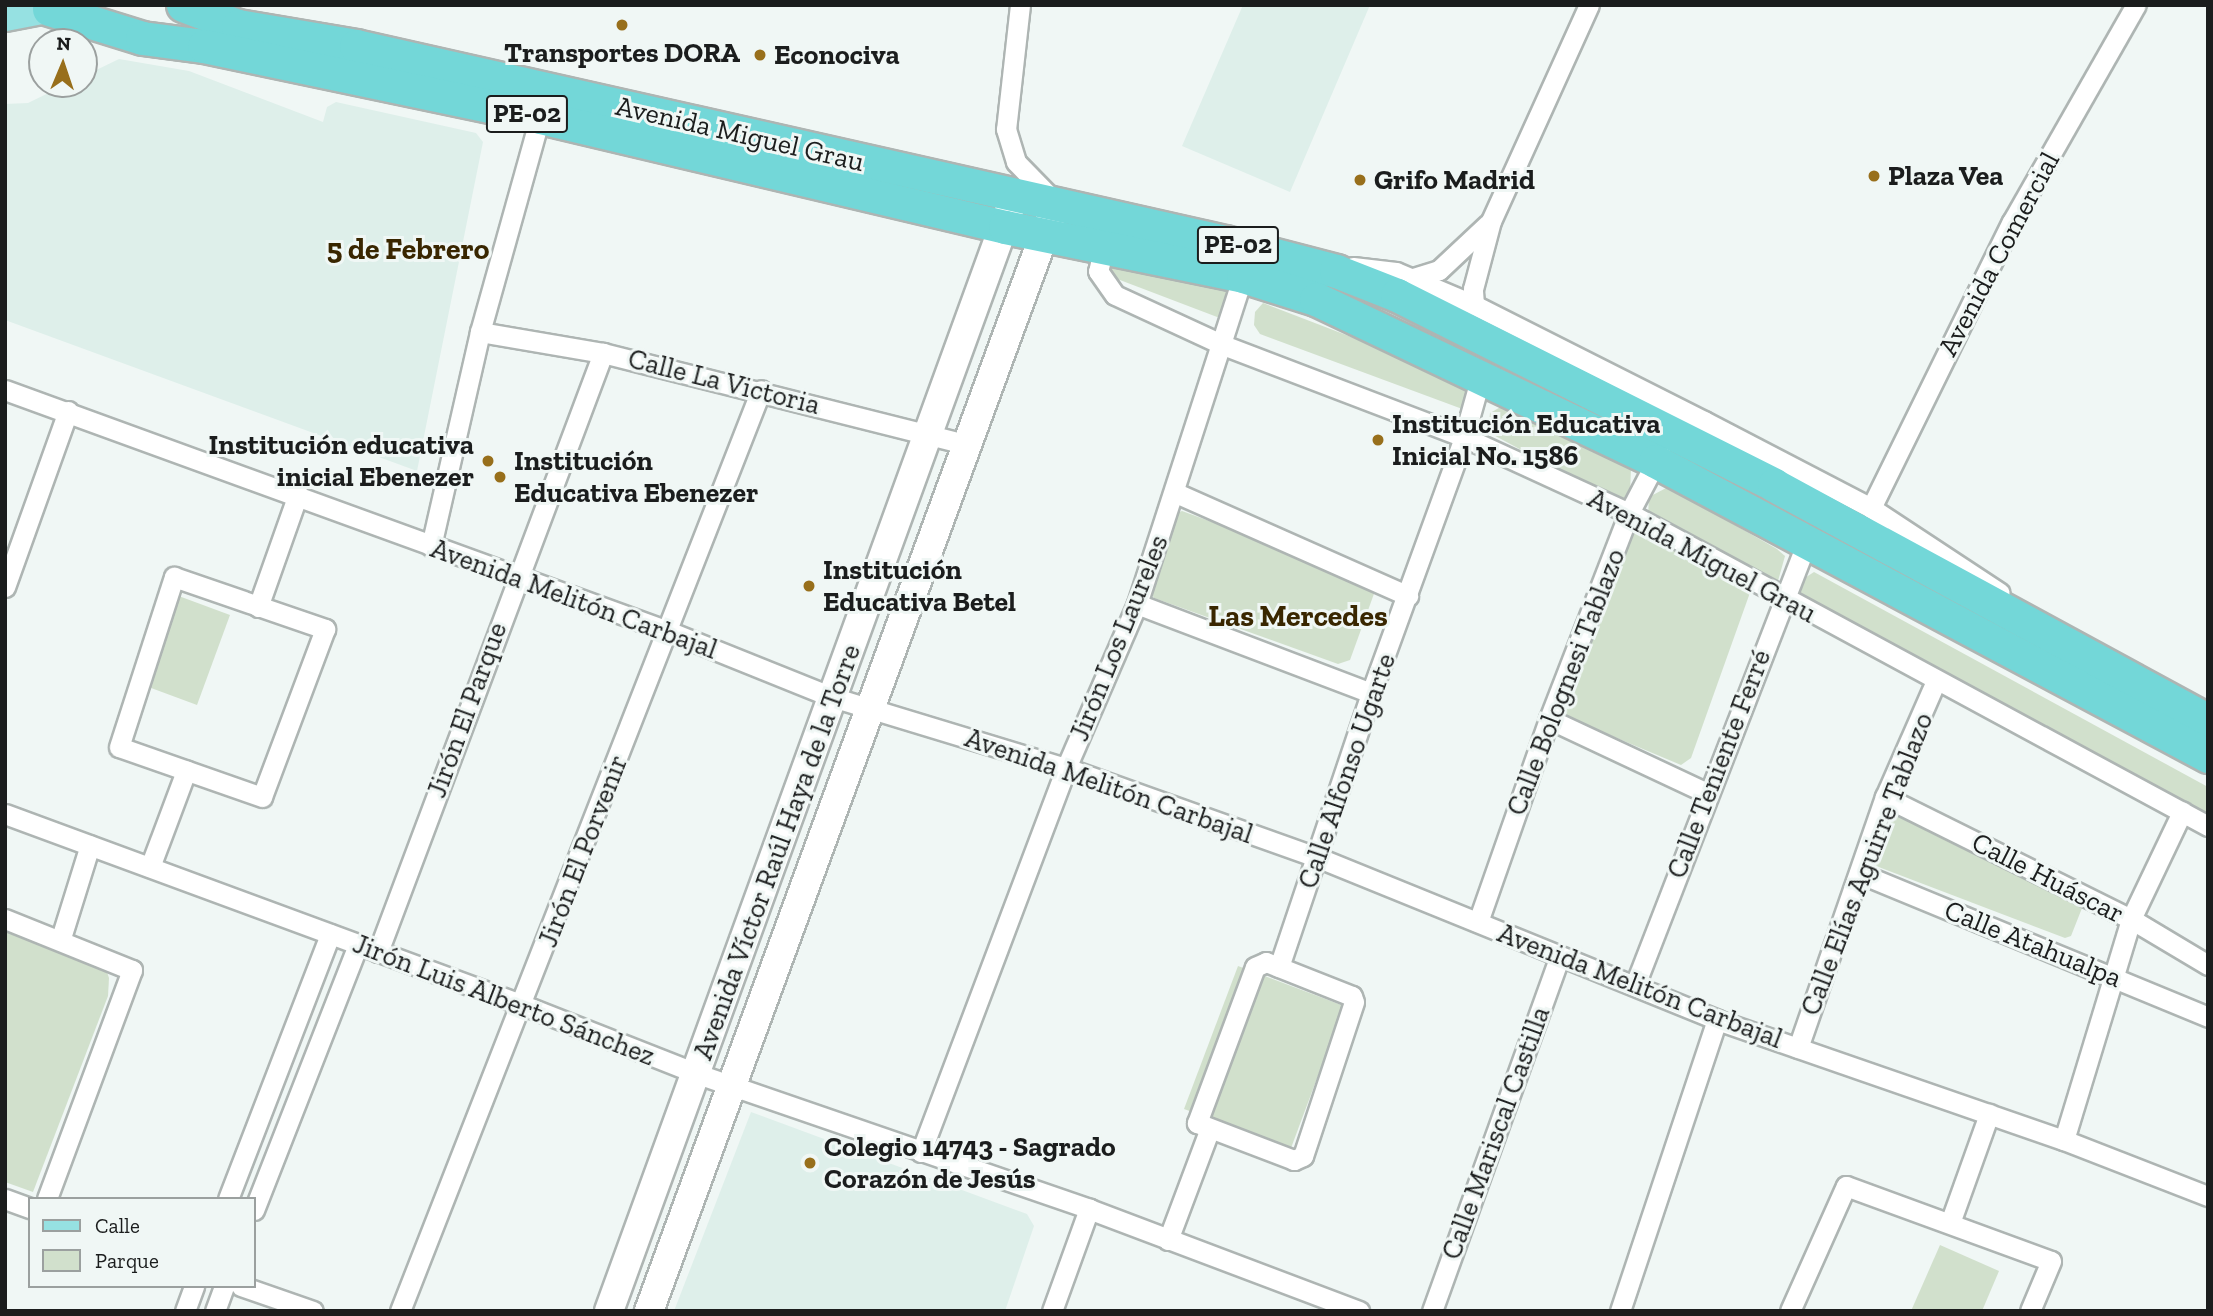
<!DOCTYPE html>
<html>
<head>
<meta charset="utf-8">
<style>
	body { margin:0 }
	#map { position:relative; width:2213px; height:1316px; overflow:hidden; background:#f0f7f5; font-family:"Zilla Slab",serif }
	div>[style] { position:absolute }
	.built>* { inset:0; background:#deefea }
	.green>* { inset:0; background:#d1e0cc }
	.roads { filter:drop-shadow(2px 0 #aeb5b3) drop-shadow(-2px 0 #aeb5b3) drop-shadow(0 2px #aeb5b3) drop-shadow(0 -2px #aeb5b3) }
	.minor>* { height:19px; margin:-9.5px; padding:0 9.5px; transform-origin:9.5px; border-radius:9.5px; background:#fff }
	.secondary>* { height:28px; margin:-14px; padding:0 14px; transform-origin:14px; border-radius:14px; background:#fff }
	.primary>* { height:32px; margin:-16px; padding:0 16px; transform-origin:16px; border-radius:16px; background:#96e1e2 }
	.trunk>* { height:33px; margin:-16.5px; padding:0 16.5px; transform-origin:16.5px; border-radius:16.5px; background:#73d7d8 }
	.dots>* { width:19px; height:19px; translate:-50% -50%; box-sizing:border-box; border:4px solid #f0f7f5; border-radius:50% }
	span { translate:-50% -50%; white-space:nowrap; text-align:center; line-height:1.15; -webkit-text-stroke:6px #f0f7f5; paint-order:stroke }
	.shield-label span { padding:2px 5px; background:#f0f7f5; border:2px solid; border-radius:5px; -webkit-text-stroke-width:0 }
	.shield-label { font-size:26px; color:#1b1d1d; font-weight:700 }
	.poi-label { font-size:28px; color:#1b1d1d; font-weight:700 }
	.left { translate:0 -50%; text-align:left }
	.right { translate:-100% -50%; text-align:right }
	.street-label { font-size:28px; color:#1b1d1d }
	.neighbourhood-label { font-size:30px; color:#392600; font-weight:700 }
	.frame { position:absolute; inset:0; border:7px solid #1b1d1d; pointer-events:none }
	.legend { position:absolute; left:28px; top:1197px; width:228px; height:91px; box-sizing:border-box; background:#f0f7f5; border:2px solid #9ba09f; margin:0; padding:9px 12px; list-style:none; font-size:21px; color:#1b1d1d }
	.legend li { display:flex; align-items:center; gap:14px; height:35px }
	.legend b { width:35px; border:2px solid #9ba09f }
	.north { position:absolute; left:28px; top:28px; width:70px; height:70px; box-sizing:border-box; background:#f0f7f5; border:2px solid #9ba09f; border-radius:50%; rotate:2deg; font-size:19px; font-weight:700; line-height:28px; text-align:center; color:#1b1d1d }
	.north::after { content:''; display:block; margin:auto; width:24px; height:32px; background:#986f1b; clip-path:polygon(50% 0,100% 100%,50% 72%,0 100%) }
</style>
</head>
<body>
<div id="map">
	<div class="built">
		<i style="clip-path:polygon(1243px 5px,1370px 5px,1290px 192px,1182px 146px)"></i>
		<i style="clip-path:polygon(119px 59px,189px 71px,323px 122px,327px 107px,336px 102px,476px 133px,483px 142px,417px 471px,5px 320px,5px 104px,28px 103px,67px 84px,84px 84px,84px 76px)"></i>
		<i style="clip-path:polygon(751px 1112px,1027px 1214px,1034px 1226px,1005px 1311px,674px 1311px)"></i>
	</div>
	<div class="green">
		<i style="clip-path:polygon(1108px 265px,1231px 288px,1225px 320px,1112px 277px)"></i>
		<i style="clip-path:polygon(1263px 303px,1471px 383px,1465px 410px,1260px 334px,1254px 325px,1255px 312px)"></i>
		<i style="clip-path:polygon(1504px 405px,1631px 468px,1630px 494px,1618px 502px,1488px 432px,1490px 413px)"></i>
		<i style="clip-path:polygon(1668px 487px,1777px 549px,1785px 556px,1778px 581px,1769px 583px,1648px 516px,1649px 497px)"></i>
		<i style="clip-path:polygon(1182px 511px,1367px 579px,1375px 591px,1350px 660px,1338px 664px,1154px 598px,1148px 587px,1170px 516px)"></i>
		<i style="clip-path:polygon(1634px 531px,1752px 587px,1691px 758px,1681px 765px,1562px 715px,1629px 532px)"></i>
		<i style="clip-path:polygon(1814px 572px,2208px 787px,2208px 822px,1797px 596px,1797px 583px)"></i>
		<i style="clip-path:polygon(176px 595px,230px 615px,197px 705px,143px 685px)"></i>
		<i style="clip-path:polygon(1893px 808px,2084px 903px,2071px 936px,2065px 938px,1876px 866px,1872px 860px)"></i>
		<i style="clip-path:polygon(5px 924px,106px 969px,109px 978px,108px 996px,33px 1192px,5px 1182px)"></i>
		<i style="clip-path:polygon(1238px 966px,1344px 1006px,1291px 1148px,1184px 1109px)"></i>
		<i style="clip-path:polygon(1940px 1245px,1999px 1271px,1982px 1311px,1911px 1311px)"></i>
	</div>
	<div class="roads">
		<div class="minor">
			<i style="left:1020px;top:5px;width:125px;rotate:96.4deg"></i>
			<i style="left:1006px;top:129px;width:34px;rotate:73deg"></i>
			<i style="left:1016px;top:162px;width:53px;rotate:45.8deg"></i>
			<i style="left:1104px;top:246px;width:26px;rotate:103deg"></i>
			<i style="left:1098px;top:271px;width:29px;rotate:55deg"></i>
			<i style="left:1115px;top:295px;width:119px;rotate:24.8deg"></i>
			<i style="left:1223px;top:345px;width:258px;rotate:20.9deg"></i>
			<i style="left:1464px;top:437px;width:182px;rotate:24.7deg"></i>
			<i style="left:1629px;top:513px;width:658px;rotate:28.4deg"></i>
			<i style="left:1353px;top:267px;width:43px;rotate:6.6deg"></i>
			<i style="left:1396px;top:272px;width:85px;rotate:22.9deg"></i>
			<i style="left:1474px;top:305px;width:258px;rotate:26.8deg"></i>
			<i style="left:1704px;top:421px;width:188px;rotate:27.5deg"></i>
			<i style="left:1871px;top:508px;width:154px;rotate:33.4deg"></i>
			<i style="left:1413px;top:278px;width:27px;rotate:-17deg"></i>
			<i style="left:1439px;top:270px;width:67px;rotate:-43.2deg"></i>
			<i style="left:1474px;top:305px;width:16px;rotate:-94deg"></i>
			<i style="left:1473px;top:289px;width:70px;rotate:-75.2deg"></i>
			<i style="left:1491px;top:221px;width:237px;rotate:-65.6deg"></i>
			<i style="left:480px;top:332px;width:125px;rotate:9.7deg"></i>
			<i style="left:603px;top:353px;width:373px;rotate:14.1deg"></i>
			<i style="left:5px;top:390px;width:705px;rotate:19.98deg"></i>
			<i style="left:668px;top:631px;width:177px;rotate:21.9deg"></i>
			<i style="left:832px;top:697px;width:245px;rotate:16.9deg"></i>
			<i style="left:1066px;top:768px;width:269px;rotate:19.6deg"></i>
			<i style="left:1319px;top:858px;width:430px;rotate:22.1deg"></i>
			<i style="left:1717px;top:1020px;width:367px;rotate:19.1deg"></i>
			<i style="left:2064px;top:1140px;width:155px;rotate:21.3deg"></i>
			<i style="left:1176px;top:493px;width:254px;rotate:23.9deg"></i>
			<i style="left:1871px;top:508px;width:319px;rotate:-63.8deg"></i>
			<i style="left:2012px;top:222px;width:250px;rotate:-60.3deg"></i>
			<i style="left:431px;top:546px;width:220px;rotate:-77.1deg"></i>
			<i style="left:480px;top:332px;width:223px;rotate:-74.4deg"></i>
			<i style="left:174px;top:577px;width:160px;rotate:19deg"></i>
			<i style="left:325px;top:629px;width:179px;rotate:110.6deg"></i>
			<i style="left:262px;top:797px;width:151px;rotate:-160.7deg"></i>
			<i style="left:119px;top:747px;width:179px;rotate:-72.1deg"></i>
			<i style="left:5px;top:587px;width:187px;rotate:-70.3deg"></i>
			<i style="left:1137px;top:604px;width:250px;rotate:20.8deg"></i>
			<i style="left:258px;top:607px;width:120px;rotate:-70.5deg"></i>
			<i style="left:1549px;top:719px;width:174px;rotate:25.1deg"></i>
			<i style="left:1885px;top:797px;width:275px;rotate:26.4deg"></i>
			<i style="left:2131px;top:919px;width:90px;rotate:30.9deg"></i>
			<i style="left:5px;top:814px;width:552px;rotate:20.24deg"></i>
			<i style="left:523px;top:1005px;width:188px;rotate:21.5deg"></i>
			<i style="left:698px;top:1074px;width:414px;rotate:19deg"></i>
			<i style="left:1089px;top:1209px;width:289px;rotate:20.7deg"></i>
			<i style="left:150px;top:867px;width:103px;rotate:-69.4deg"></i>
			<i style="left:1859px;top:873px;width:378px;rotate:22.4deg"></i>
			<i style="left:5px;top:919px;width:137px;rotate:21.9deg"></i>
			<i style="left:132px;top:970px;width:244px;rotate:110.4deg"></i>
			<i style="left:1478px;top:922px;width:215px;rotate:-70.7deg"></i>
			<i style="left:1549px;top:719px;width:221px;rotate:-68.8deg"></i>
			<i style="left:1629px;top:513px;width:67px;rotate:-62.3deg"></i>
			<i style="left:61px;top:938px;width:97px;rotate:-72.7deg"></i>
			<i style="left:378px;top:952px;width:640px;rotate:-69.41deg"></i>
			<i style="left:1266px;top:962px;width:92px;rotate:21.6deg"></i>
			<i style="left:1352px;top:996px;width:6px;rotate:72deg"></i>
			<i style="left:1354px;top:1002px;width:162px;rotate:108.3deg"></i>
			<i style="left:1303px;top:1156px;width:10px;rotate:156deg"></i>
			<i style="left:1294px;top:1160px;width:104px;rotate:-159.1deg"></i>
			<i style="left:1197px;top:1123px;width:166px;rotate:-69.6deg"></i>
			<i style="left:1255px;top:967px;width:12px;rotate:-24deg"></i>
			<i style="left:1279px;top:967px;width:289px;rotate:-71.4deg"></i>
			<i style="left:1371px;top:693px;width:272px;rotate:-70deg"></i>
			<i style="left:1464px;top:437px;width:63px;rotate:-74.4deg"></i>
			<i style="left:1635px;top:985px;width:473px;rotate:-68.8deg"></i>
			<i style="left:1798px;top:1048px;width:266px;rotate:-70.9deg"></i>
			<i style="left:1885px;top:797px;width:127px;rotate:-66.3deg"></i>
			<i style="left:2064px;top:1140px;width:231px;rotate:-73.1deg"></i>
			<i style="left:2131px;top:919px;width:119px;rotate:-64.5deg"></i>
			<i style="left:921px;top:1152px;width:410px;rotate:-69.3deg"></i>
			<i style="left:1066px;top:768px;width:179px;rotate:-66.6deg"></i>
			<i style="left:1137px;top:604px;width:345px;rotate:-72.1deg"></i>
			<i style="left:5px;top:1199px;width:27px;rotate:20deg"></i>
			<i style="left:228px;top:1199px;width:284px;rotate:-68.9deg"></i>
			<i style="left:254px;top:1210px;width:285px;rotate:-68.6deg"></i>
			<i style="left:1950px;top:1223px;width:116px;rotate:-70.3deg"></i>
			<i style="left:1168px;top:1240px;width:116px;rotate:-69.4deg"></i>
			<i style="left:241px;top:1286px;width:76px;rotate:19.1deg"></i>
			<i style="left:185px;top:1311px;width:27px;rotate:-70deg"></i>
			<i style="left:215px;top:1311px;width:27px;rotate:-70deg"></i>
			<i style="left:400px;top:1311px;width:989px;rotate:-68.6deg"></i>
			<i style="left:1052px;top:1311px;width:109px;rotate:-70.1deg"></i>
			<i style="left:1432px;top:1311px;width:377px;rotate:-70.2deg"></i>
			<i style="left:1620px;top:1311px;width:307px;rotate:-71.6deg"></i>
			<i style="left:1790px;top:1311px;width:137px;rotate:-65.9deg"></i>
			<i style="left:1846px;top:1186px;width:218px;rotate:20.1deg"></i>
			<i style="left:2051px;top:1261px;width:54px;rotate:112.8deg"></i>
		</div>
		<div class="secondary">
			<i style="left:609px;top:1311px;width:1174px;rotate:-70.02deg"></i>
			<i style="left:649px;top:1311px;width:1166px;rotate:-69.84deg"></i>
		</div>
		<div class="primary">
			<i style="left:5px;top:15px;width:53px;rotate:-10.9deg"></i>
		</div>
		<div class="trunk">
			<i style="left:183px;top:5px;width:59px;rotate:20.9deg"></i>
			<i style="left:238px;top:26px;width:120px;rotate:9.6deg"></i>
			<i style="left:356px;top:46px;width:891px;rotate:12.71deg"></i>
			<i style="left:1225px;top:242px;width:115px;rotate:14.6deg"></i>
			<i style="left:1336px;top:271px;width:66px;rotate:21.5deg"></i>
			<i style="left:1397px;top:295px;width:422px;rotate:26.7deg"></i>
			<i style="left:1774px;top:485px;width:494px;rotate:28.5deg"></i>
			<i style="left:49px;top:9px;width:97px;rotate:17.3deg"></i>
			<i style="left:142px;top:38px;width:63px;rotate:7.4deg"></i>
			<i style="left:204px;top:46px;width:343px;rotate:11.9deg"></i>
			<i style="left:540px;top:117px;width:478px;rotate:13.3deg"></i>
			<i style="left:1005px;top:227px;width:243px;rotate:11.6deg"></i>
			<i style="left:1243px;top:276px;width:77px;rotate:17.5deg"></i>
			<i style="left:1316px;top:299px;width:376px;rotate:25.5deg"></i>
			<i style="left:1655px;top:461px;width:627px;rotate:28.08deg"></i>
		</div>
	</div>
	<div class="dots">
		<i style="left:622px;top:25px;background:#986f1b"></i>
		<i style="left:760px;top:55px;background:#986f1b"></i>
		<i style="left:1874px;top:176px;background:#986f1b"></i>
		<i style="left:1360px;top:180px;background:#986f1b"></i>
		<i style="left:1378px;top:440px;background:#986f1b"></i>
		<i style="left:488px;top:461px;background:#986f1b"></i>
		<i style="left:500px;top:477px;background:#986f1b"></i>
		<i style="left:809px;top:586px;background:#986f1b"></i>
		<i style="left:810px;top:1163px;background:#986f1b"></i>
	</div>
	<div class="shield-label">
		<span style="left:527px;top:114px">PE-02</span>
		<span style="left:1238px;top:245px">PE-02</span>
	</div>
	<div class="poi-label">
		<span style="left:622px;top:53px">Transportes DORA</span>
		<span class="left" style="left:774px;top:55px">Econociva</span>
		<span class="left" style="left:1888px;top:176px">Plaza Vea</span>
		<span class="left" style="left:1374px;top:180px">Grifo Madrid</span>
		<span class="left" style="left:1392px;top:440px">Institución Educativa<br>Inicial No. 1586</span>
		<span class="right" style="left:474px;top:461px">Institución educativa<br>inicial Ebenezer</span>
		<span class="left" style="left:514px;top:477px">Institución<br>Educativa Ebenezer</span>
		<span class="left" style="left:823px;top:586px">Institución<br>Educativa Betel</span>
		<span class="left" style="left:824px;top:1163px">Colegio 14743 - Sagrado<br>Corazón de Jesús</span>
	</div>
	<div class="street-label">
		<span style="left:740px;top:134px;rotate:13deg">Avenida Miguel Grau</span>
		<span style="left:1999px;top:254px;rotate:-62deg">Avenida Comercial</span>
		<span style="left:724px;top:382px;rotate:14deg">Calle La Victoria</span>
		<span style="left:1702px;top:556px;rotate:28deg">Avenida Miguel Grau</span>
		<span style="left:574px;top:599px;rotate:20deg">Avenida Melitón Carbajal</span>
		<span style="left:1119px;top:638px;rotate:-68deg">Jirón Los Laureles</span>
		<span style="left:1566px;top:682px;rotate:-69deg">Calle Bolognesi Tablazo</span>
		<span style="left:467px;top:710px;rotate:-70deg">Jirón El Parque</span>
		<span style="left:1719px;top:764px;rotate:-69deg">Calle Teniente Ferré</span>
		<span style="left:1347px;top:771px;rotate:-71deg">Calle Alfonso Ugarte</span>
		<span style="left:1109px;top:786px;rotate:19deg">Avenida Melitón Carbajal</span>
		<span style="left:583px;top:851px;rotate:-69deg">Jirón El Porvenir</span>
		<span style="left:777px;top:852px;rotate:-70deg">Avenida Víctor Raúl Haya de la Torre</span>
		<span style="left:1867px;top:864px;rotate:-69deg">Calle Elías Aguirre Tablazo</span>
		<span style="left:2048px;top:878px;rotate:27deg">Calle Huáscar</span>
		<span style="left:2033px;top:944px;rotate:22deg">Calle Atahualpa</span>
		<span style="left:1640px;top:986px;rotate:21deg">Avenida Melitón Carbajal</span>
		<span style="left:504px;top:1000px;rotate:21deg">Jirón Luis Alberto Sánchez</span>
		<span style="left:1496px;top:1133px;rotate:-70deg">Calle Mariscal Castilla</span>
	</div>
	<div class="neighbourhood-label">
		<span style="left:408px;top:249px">5 de Febrero</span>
		<span style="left:1298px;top:616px">Las Mercedes</span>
	</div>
	<div class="frame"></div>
	<ul class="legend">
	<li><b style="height:9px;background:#96e1e2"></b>Calle</li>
	<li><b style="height:19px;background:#d1e0cc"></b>Parque</li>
	</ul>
	<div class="north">N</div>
</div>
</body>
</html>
